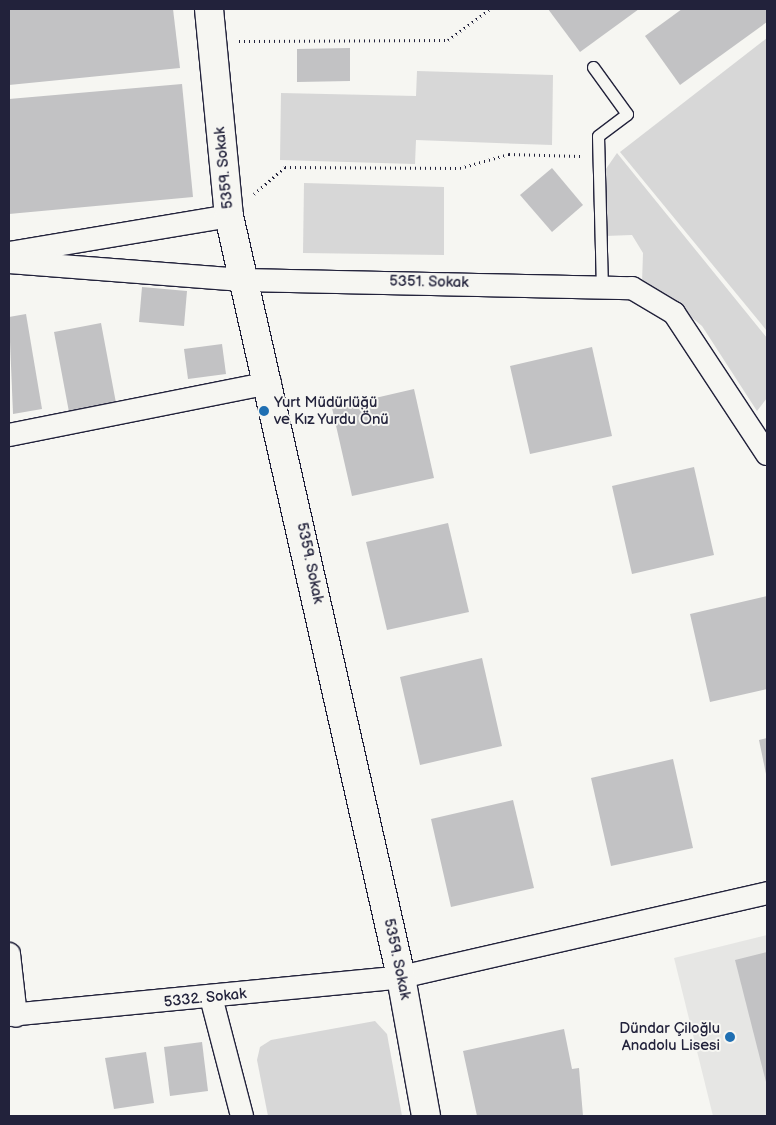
<!DOCTYPE html>
<html>
<head>
<meta charset="utf-8">
<style>
	body { margin:0 }
	#map { position:relative; width:776px; height:1125px; overflow:hidden; background:#f6f6f2; font-family:"Balsamiq Sans",sans-serif }
	div>[style] { position:absolute }
	.built>* { inset:0; background:#e6e6e4 }
	.green>* { inset:0; background:#d7d7d7 }
	.building>* { inset:0; background:#c2c2c4 }
	.path>* { height:3px; margin-top:-1.5px; transform-origin:0; background:repeating-linear-gradient(90deg,#22223b 0 1px,transparent 0 5px) }
	.roads { filter:drop-shadow(1px 0 #22223b) drop-shadow(-1px 0 #22223b) drop-shadow(0 1px #22223b) drop-shadow(0 -1px #22223b) }
	.service>* { height:11px; margin:-5.5px; padding:0 5.5px; transform-origin:5.5px; border-radius:5.5px; background:#f6f6f2 }
	.minor>* { height:22px; margin:-11px; padding:0 11px; transform-origin:11px; border-radius:11px; background:#f6f6f2 }
	.tertiary>* { height:28px; margin:-14px; padding:0 14px; transform-origin:14px; border-radius:14px; background:#f6f6f2 }
	.dots>* { width:14px; height:14px; translate:-50% -50%; box-sizing:border-box; border:2px solid #f6f6f2; border-radius:50% }
	span { translate:-50% -50%; white-space:nowrap; text-align:center; line-height:1.15; -webkit-text-stroke:4px #f6f6f2; paint-order:stroke }
	.street-label { font-size:15px; color:#22223b }
	.poi-label { font-size:15px; color:#22223b }
	.left { translate:0 -50%; text-align:left }
	.right { translate:-100% -50%; text-align:right }
	.frame { position:absolute; inset:0; border:10px solid #22223b; pointer-events:none }
</style>
</head>
<body>
<div id="map">
	<div class="built">
		<i style="clip-path:polygon(767px 935px,767px 1116px,713px 1116px,674px 958px)"></i>
	</div>
	<div class="green">
		<i style="clip-path:polygon(767px 38px,767px 331px,620px 152px)"></i>
		<i style="clip-path:polygon(417px 71px,553px 75px,552px 145px,416px 140px,415px 164px,280px 160px,281px 93px,416px 96px)"></i>
		<i style="clip-path:polygon(617px 153px,767px 338px,767px 398px,757px 411px,702px 326px,668px 298px,642px 283px,643px 253px,632px 235px,605px 236px,601px 176px)"></i>
		<i style="clip-path:polygon(304px 183px,444px 187px,444px 255px,303px 253px)"></i>
		<i style="clip-path:polygon(375px 1021px,387px 1034px,402px 1116px,268px 1116px,257px 1060px,260px 1047px,271px 1040px)"></i>
	</div>
	<div class="building">
		<i style="clip-path:polygon(9px 9px,173px 9px,180px 68px,9px 85px)"></i>
		<i style="clip-path:polygon(548px 9px,639px 9px,580px 52px)"></i>
		<i style="clip-path:polygon(682px 9px,767px 9px,767px 22px,680px 85px,645px 36px)"></i>
		<i style="clip-path:polygon(350px 48px,350px 81px,297px 82px,297px 49px)"></i>
		<i style="clip-path:polygon(182px 84px,193px 197px,9px 214px,9px 99px)"></i>
		<i style="clip-path:polygon(552px 168px,583px 205px,552px 232px,520px 195px)"></i>
		<i style="clip-path:polygon(142px 287px,187px 291px,184px 326px,139px 322px)"></i>
		<i style="clip-path:polygon(26px 314px,42px 409px,13px 414px,9px 317px)"></i>
		<i style="clip-path:polygon(101px 323px,116px 403px,69px 412px,54px 332px)"></i>
		<i style="clip-path:polygon(222px 344px,226px 374px,188px 379px,184px 349px)"></i>
		<i style="clip-path:polygon(592px 347px,612px 436px,530px 454px,510px 366px)"></i>
		<i style="clip-path:polygon(414px 389px,434px 478px,352px 496px,332px 408px)"></i>
		<i style="clip-path:polygon(694px 467px,714px 555px,632px 574px,612px 486px)"></i>
		<i style="clip-path:polygon(448px 523px,469px 612px,387px 630px,366px 542px)"></i>
		<i style="clip-path:polygon(767px 596px,767px 689px,710px 702px,690px 614px)"></i>
		<i style="clip-path:polygon(482px 658px,502px 746px,420px 765px,400px 677px)"></i>
		<i style="clip-path:polygon(767px 738px,767px 774px,766px 774px,759px 740px)"></i>
		<i style="clip-path:polygon(673px 759px,693px 848px,611px 866px,591px 778px)"></i>
		<i style="clip-path:polygon(513px 800px,534px 888px,451px 907px,431px 819px)"></i>
		<i style="clip-path:polygon(767px 952px,767px 1086px,735px 960px)"></i>
		<i style="clip-path:polygon(564px 1029px,572px 1069px,579px 1068px,583px 1116px,477px 1116px,463px 1051px)"></i>
		<i style="clip-path:polygon(202px 1042px,208px 1091px,170px 1096px,164px 1047px)"></i>
		<i style="clip-path:polygon(146px 1052px,154px 1103px,114px 1109px,105px 1058px)"></i>
	</div>
	<div class="path">
		<i style="left:239px;top:41px;width:209px;rotate:-0.3deg"></i>
		<i style="left:448px;top:40px;width:52px;rotate:-36.4deg"></i>
		<i style="left:254px;top:194px;width:41px;rotate:-41.1deg"></i>
		<i style="left:285px;top:167px;width:175px;rotate:0.3deg"></i>
		<i style="left:460px;top:168px;width:51px;rotate:-15.9deg"></i>
		<i style="left:509px;top:154px;width:71px;rotate:1.6deg"></i>
	</div>
	<div class="roads">
		<div class="service">
			<i style="left:593px;top:67px;width:58px;rotate:54.1deg"></i>
			<i style="left:627px;top:114px;width:36px;rotate:143deg"></i>
			<i style="left:598px;top:136px;width:149px;rotate:88.5deg"></i>
		</div>
		<div class="minor">
			<i style="left:9px;top:253px;width:223px;rotate:-9.5deg"></i>
			<i style="left:9px;top:262px;width:234px;rotate:4.4deg"></i>
			<i style="left:242px;top:280px;width:390px;rotate:1.2deg"></i>
			<i style="left:632px;top:288px;width:49px;rotate:30.8deg"></i>
			<i style="left:674px;top:313px;width:169px;rotate:56.6deg"></i>
			<i style="left:9px;top:435px;width:266px;rotate:-11.3deg"></i>
			<i style="left:9px;top:954px;width:62px;rotate:83.6deg"></i>
			<i style="left:211px;top:997px;width:123px;rotate:75.4deg"></i>
			<i style="left:9px;top:1015px;width:394px;rotate:-5.5deg"></i>
			<i style="left:401px;top:977px;width:376px;rotate:-12.9deg"></i>
		</div>
		<div class="tertiary">
			<i style="left:209px;top:9px;width:208px;rotate:84.5deg"></i>
			<i style="left:229px;top:216px;width:780px;rotate:77.26deg"></i>
			<i style="left:401px;top:977px;width:141px;rotate:79.8deg"></i>
		</div>
	</div>
	<div class="dots">
		<i style="left:264px;top:411px;background:#1f6fb2"></i>
		<i style="left:730px;top:1037px;background:#1f6fb2"></i>
	</div>
	<div class="street-label">
		<span style="left:224px;top:168px;rotate:-96deg">5359. Sokak</span>
		<span style="left:429px;top:282px;rotate:1deg">5351. Sokak</span>
		<span style="left:310px;top:563px;rotate:78deg">5359. Sokak</span>
		<span style="left:397px;top:959px;rotate:78deg">5359. Sokak</span>
		<span style="left:205px;top:998px;rotate:-6deg">5332. Sokak</span>
	</div>
	<div class="poi-label">
		<span class="left" style="left:274px;top:411px">Yurt Müdürlüğü<br>ve Kız Yurdu Önü</span>
		<span class="right" style="left:720px;top:1037px">Dündar Çiloğlu<br>Anadolu Lisesi</span>
	</div>
	<div class="frame"></div>
</div>
</body>
</html>
